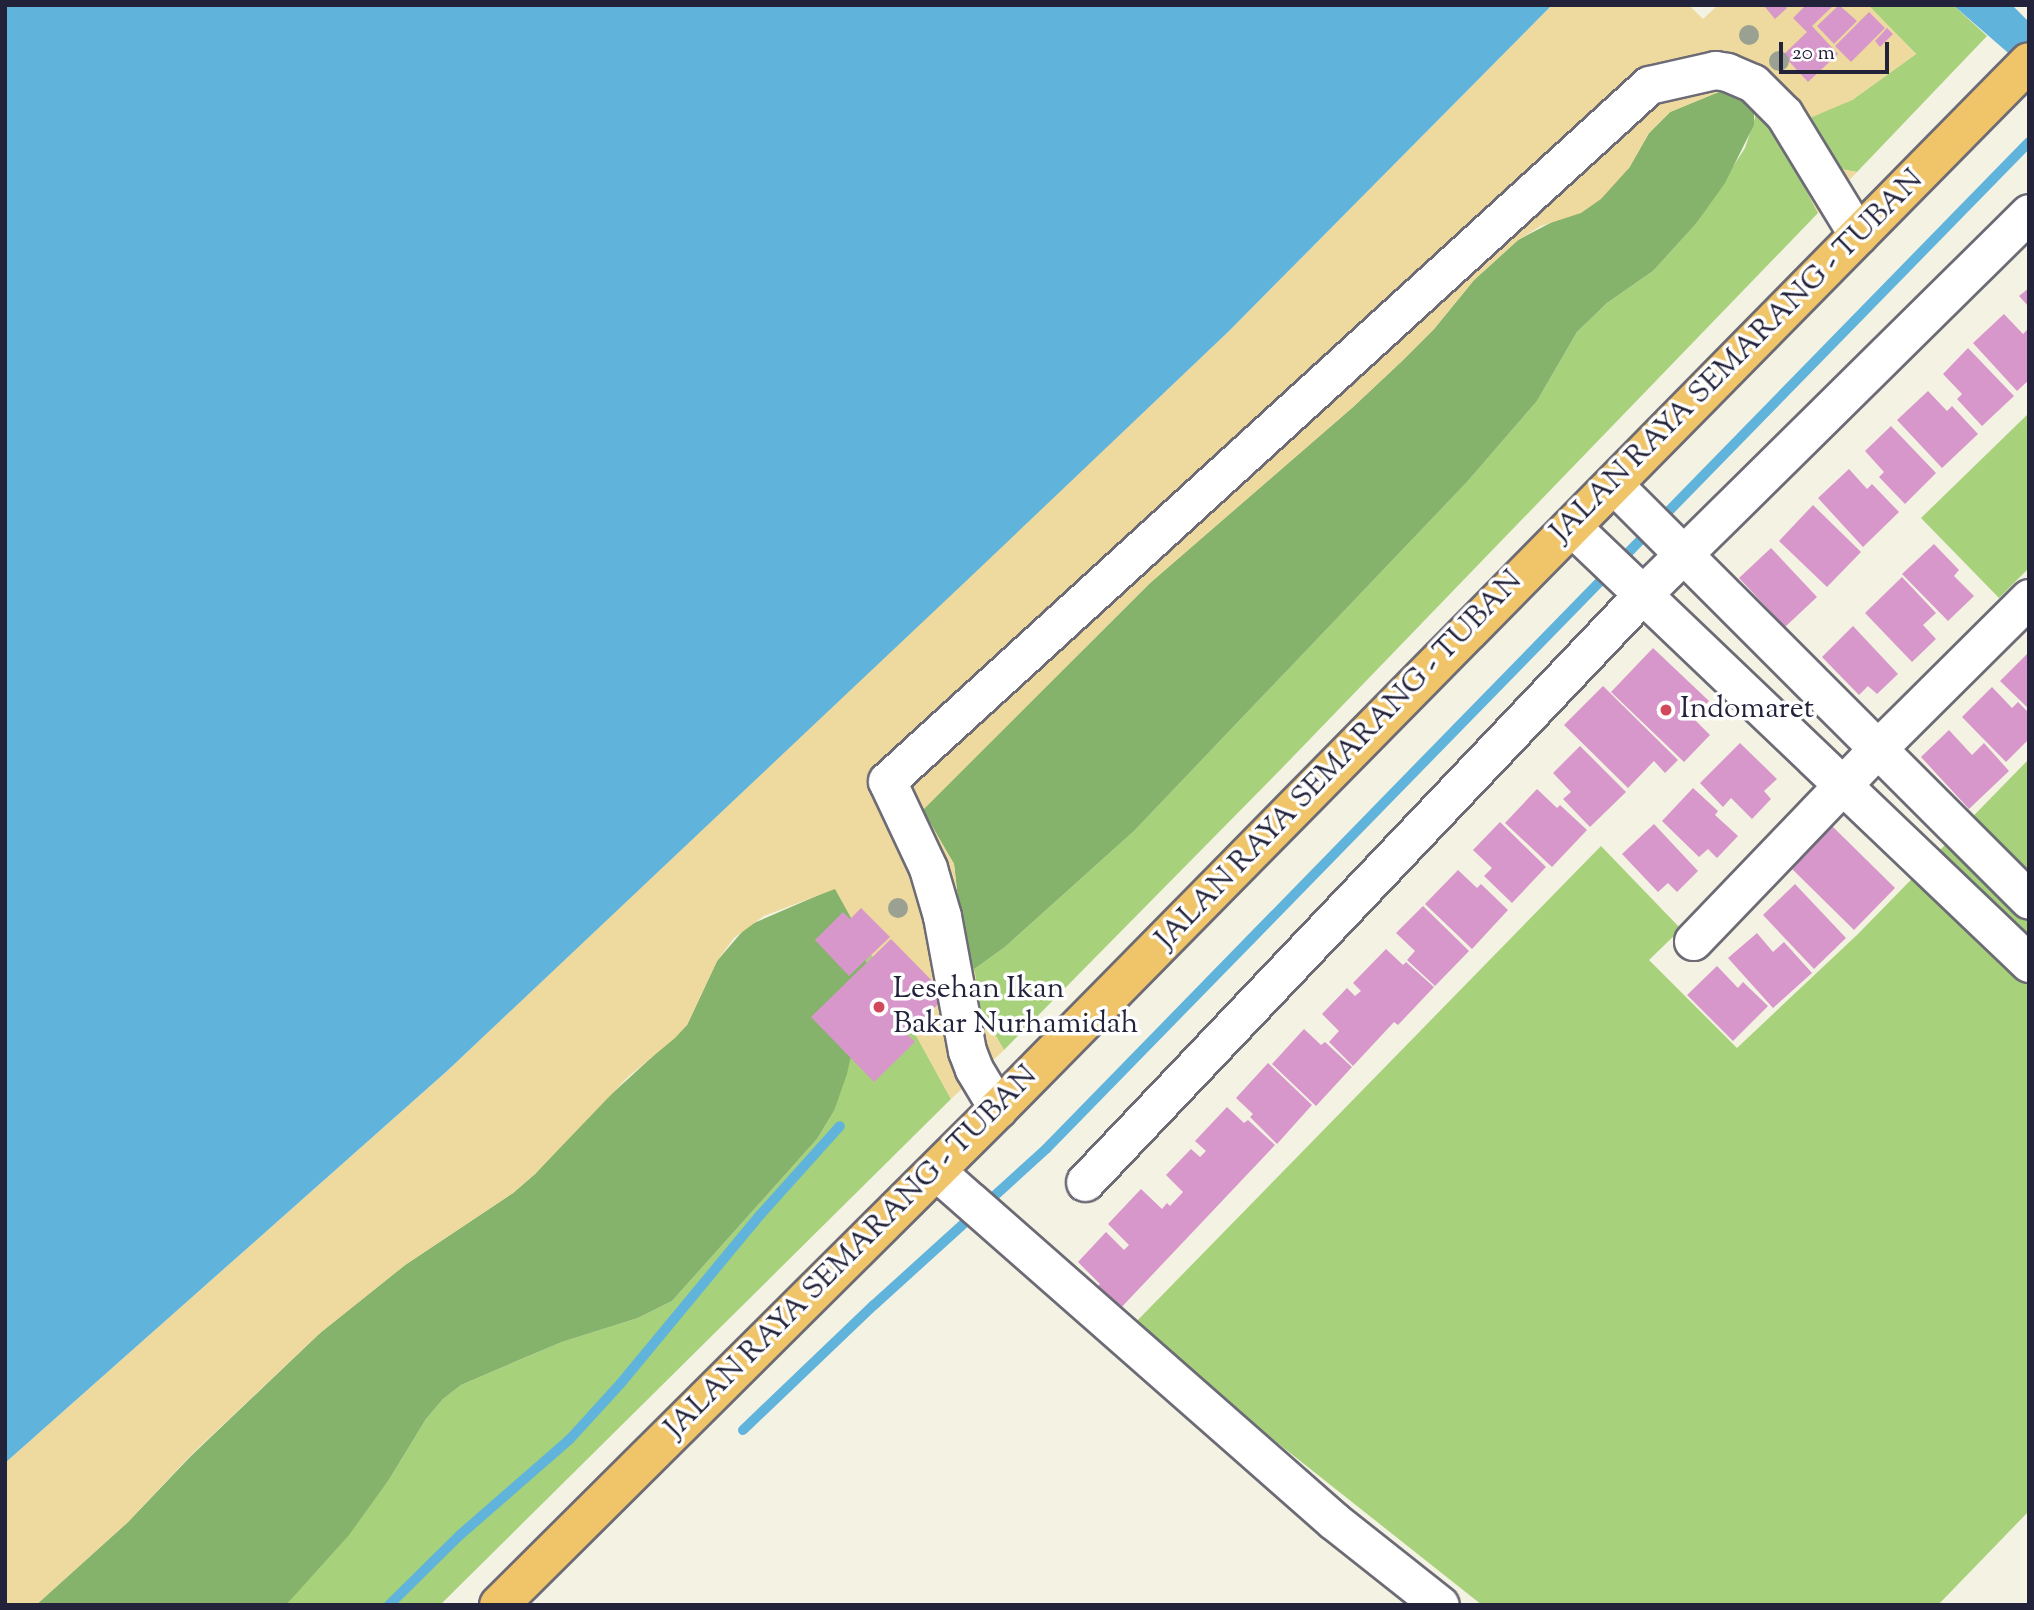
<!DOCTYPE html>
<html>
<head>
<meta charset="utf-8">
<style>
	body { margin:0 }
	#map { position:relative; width:2034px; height:1610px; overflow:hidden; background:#f4f2e3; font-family:"Sorts Mill Goudy",serif }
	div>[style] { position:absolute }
	.green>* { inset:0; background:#a8d17c }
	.forest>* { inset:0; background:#86b36c }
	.sand>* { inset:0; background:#eeda9e }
	.water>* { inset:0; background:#60b3db }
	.stream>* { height:10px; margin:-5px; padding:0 5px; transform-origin:5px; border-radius:5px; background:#60b3db }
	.building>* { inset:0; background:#d797ca }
	.roads { filter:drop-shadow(2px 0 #6c6b76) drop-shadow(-2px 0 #6c6b76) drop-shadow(0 2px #6c6b76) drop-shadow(0 -2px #6c6b76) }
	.minor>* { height:37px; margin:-18.5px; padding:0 18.5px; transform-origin:18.5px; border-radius:18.5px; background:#fff }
	.highway>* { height:38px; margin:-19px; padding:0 19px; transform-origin:19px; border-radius:19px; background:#f0c469 }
	.trees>* { width:20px; height:20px; margin:-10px; border-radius:50%; background:#9aa193 }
	.dots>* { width:19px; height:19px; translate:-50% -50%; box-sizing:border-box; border:4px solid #fff; border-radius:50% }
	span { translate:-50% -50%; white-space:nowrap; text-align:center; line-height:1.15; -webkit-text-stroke:7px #fff; paint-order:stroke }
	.street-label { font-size:30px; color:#22223b }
	.poi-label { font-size:30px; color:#22223b }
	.left { translate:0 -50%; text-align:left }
	.frame { position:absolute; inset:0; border:7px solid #22223b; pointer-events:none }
	.scale { position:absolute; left:1779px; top:42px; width:110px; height:32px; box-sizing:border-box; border:4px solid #22223b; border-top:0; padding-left:9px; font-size:21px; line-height:24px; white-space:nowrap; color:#22223b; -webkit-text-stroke:5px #fff; paint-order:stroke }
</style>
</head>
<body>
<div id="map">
	<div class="green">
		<i style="clip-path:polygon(1868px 5px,1953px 5px,1987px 36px,1857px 172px,1834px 168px,1807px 124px,1813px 115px,1852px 100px,1916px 54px)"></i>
		<i style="clip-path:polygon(1754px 109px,1783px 146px,1818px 213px,1283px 767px,1004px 1050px,980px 1009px,973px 970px,1005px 947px,1134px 831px,1467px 482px,1537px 401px,1577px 332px,1607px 303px,1653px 271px,1695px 225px,1745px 148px,1755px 118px)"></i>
		<i style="clip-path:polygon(2029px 413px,2029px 568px,1999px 598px,1921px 518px)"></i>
		<i style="clip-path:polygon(2029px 759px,2029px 1511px,1938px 1605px,1482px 1605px,1131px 1327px,1601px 846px,1681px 929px,1649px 960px,1737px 1048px,1858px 934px)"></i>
		<i style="clip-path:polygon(856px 925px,951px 1099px,440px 1605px,286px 1605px,390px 1478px,426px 1419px,443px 1399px,461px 1385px,519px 1360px,562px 1342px,638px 1318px,672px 1301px,817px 1139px,834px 1111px)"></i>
	</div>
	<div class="forest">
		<i style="clip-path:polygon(1721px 91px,1738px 94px,1754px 109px,1754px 125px,1725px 183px,1695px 225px,1653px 271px,1607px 303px,1577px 332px,1537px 401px,1467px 482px,1134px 831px,1005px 947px,973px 970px,961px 926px,954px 864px,922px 810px,1150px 583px,1353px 407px,1402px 361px,1434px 329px,1474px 280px,1518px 240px,1558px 219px,1629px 168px,1649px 133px,1670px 112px)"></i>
		<i style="clip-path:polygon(835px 888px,856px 925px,869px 973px,847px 1074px,834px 1111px,817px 1139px,672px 1301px,638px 1318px,562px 1342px,519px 1360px,461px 1385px,443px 1399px,426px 1419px,390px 1478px,349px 1535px,286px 1605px,36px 1605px,128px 1522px,191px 1456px,320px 1333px,405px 1265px,513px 1193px,535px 1174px,593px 1111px,687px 1025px,717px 961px,747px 926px)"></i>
	</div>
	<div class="sand">
		<i style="clip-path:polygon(1552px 5px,1689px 5px,1703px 19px,1718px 5px,1868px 5px,1916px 54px,1852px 100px,1810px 118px,1807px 124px,1834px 168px,1857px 172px,1818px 213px,1783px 146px,1744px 98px,1721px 91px,1670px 112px,1649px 133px,1629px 168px,1601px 199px,1581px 213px,1541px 226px,1518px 240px,1474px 280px,1434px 329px,1402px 361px,1353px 407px,1150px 583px,923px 810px,954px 864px,961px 926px,976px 977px,976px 998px,980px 1009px,1004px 1050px,951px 1099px,835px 889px,764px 916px,734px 938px,717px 961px,687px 1025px,675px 1038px,628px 1077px,535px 1174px,513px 1193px,405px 1265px,320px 1333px,191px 1455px,128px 1522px,36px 1605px,5px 1605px,5px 1463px,447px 1071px,1229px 331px)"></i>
	</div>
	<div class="water">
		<i style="clip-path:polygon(5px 5px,1552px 5px,1229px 331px,964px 583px,447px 1071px,5px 1463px)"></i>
		<i style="clip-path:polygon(1953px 5px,2012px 5px,2029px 22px,2029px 71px)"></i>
	</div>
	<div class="stream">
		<i style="left:743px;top:1430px;width:181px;rotate:-43.7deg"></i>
		<i style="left:874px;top:1305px;width:232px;rotate:-42.2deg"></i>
		<i style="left:1046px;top:1149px;width:1407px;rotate:-45.69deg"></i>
		<i style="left:389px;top:1605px;width:100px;rotate:-44.6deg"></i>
		<i style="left:460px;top:1535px;width:146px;rotate:-41.1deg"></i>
		<i style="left:570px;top:1439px;width:76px;rotate:-47.7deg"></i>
		<i style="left:621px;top:1383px;width:219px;rotate:-50.4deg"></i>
		<i style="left:761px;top:1214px;width:118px;rotate:-48.1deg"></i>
	</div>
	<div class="building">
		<i style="clip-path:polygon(1768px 5px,1785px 5px,1787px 8px,1775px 19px,1765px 7px)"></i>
		<i style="clip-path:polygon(1806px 5px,1834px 5px,1812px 26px,1838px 54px,1808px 82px,1783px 55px,1807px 32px,1793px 18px)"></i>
		<i style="clip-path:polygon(1839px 5px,1857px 21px,1834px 44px,1817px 26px)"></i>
		<i style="clip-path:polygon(1869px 12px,1885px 28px,1851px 62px,1835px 46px)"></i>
		<i style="clip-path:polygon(1887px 28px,1893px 34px,1880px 47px,1875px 41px)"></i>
		<i style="clip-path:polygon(2029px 288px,2029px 307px,2019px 296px)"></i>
		<i style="clip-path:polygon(2004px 314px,2023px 334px,2029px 328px,2029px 380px,2017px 391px,1973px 343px)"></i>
		<i style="clip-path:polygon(1968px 348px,2014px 396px,1982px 426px,1957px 399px,1962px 394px,1943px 374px)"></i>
		<i style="clip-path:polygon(1928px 391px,1947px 411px,1952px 406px,1978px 434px,1942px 468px,1897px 420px)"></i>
		<i style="clip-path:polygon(1891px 426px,1936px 473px,1905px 504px,1879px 477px,1884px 472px,1865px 451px)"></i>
		<i style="clip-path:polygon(1849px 469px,1867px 489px,1872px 484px,1899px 512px,1863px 547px,1818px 498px)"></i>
		<i style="clip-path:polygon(1813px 505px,1861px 552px,1827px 587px,1779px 541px)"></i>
		<i style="clip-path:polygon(1934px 544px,1959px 570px,1954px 576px,1974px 596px,1948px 621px,1902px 574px)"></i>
		<i style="clip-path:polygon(1771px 548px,1817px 597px,1785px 627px,1739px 578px)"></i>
		<i style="clip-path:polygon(1902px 577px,1936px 613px,1923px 625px,1936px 639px,1912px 662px,1865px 613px)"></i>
		<i style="clip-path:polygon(1853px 626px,1898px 674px,1877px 694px,1868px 686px,1859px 695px,1822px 657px)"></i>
		<i style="clip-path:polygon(1653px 648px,1709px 701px,1693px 718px,1710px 735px,1684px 762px,1611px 692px)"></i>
		<i style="clip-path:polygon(2027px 654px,2029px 656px,2029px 709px,2000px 681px)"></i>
		<i style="clip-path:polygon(1603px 686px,1678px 760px,1665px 773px,1654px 761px,1628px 788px,1564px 725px)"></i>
		<i style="clip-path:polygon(1992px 687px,2012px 708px,2018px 702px,2029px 713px,2029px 739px,2006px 762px,1962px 717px)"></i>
		<i style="clip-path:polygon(1949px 730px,1972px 755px,1984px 743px,2009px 771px,1969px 809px,1921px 757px)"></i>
		<i style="clip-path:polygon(1740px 743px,1777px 779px,1764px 791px,1771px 799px,1752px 819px,1731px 798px,1723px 807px,1700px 783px)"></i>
		<i style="clip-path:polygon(1580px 746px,1626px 792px,1590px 827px,1563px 799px,1571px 792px,1553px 773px)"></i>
		<i style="clip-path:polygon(1693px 788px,1718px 811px,1715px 815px,1738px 836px,1717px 858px,1708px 849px,1699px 857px,1662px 821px)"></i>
		<i style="clip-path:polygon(1537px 789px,1557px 808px,1560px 805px,1587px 830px,1552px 867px,1505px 823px)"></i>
		<i style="clip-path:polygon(1500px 822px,1546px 867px,1512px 903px,1484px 876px,1492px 868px,1473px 850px)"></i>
		<i style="clip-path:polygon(1828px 822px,1895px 888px,1854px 930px,1787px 864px)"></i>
		<i style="clip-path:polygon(1654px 824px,1698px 871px,1677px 892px,1668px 883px,1658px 892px,1622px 854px)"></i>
		<i style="clip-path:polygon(1458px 870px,1477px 888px,1481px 884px,1508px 910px,1472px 949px,1425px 904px)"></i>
		<i style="clip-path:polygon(1795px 884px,1846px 938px,1814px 969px,1763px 915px)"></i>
		<i style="clip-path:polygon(1423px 906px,1469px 951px,1435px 986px,1407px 960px,1415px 951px,1396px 933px)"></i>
		<i style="clip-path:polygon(861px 908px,890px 937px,849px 976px,815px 940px,843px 912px,850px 919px)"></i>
		<i style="clip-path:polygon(1757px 933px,1773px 952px,1784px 942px,1812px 973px,1773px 1008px,1728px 958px)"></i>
		<i style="clip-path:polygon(891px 939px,947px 996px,907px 1034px,915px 1042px,874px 1082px,811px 1017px)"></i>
		<i style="clip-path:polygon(1386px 949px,1403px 965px,1406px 962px,1434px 987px,1398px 1025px,1394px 1022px,1353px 1066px,1329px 1042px,1339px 1031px,1322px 1014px,1347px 988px,1355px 996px,1361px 991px,1353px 983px)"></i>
		<i style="clip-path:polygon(1717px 966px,1738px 988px,1743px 982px,1768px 1006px,1733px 1041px,1687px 995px)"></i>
		<i style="clip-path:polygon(1304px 1029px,1321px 1045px,1325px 1042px,1352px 1067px,1316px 1106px,1272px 1064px)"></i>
		<i style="clip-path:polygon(1268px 1063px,1312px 1105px,1277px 1144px,1250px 1117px,1253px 1114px,1236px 1098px)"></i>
		<i style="clip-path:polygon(1227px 1107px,1244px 1123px,1248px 1120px,1275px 1145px,1117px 1312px,1094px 1290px,1100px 1284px,1078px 1262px,1106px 1232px,1124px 1250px,1129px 1245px,1108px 1224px,1141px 1189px,1162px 1209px,1167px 1203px,1170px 1206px,1183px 1192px,1166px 1175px,1191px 1149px,1200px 1157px,1206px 1151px,1195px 1141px)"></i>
	</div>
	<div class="roads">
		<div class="minor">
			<i style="left:1613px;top:484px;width:588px;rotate:45deg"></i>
			<i style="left:1571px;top:526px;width:633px;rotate:43.66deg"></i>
			<i style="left:1693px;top:941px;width:267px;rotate:-46.2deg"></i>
			<i style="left:1878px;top:748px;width:213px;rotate:-44.8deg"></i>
			<i style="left:998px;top:1109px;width:47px;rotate:-121deg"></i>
			<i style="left:974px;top:1069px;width:19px;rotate:-111deg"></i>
			<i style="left:967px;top:1051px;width:137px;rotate:-100.5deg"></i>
			<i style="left:942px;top:916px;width:50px;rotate:-106.3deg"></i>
			<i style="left:928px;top:868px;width:96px;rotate:-115.2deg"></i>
			<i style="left:887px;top:781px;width:1032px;rotate:-42.41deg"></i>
			<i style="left:1649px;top:85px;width:68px;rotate:-12.8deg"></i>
			<i style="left:1715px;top:70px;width:12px;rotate:9deg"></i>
			<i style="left:1727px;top:72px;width:28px;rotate:23deg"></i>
			<i style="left:1753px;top:83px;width:44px;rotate:45deg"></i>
			<i style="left:1784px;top:114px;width:142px;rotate:58.6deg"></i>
			<i style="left:936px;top:1171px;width:530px;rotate:41.33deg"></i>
			<i style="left:1334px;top:1521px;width:135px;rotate:38.4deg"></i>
			<i style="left:1085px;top:1182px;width:811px;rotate:-46.5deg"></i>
			<i style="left:1643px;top:594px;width:542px;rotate:-44.63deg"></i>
		</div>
		<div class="highway">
			<i style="left:499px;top:1605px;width:704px;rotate:-44.83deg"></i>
			<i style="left:998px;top:1109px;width:1469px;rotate:-45.44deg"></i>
		</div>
	</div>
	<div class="trees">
		<i style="left:1749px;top:35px"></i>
		<i style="left:1779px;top:61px"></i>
		<i style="left:898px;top:908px"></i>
	</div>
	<div class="dots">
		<i style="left:1666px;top:710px;background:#d1495b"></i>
		<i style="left:879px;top:1007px;background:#d1495b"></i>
	</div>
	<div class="street-label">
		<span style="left:1738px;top:357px;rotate:-45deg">JALAN RAYA SEMARANG - TUBAN</span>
		<span style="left:1340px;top:761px;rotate:-46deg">JALAN RAYA SEMARANG - TUBAN</span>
		<span style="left:852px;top:1253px;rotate:-45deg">JALAN RAYA SEMARANG - TUBAN</span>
	</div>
	<div class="poi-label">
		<span class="left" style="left:1680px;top:710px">Indomaret</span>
		<span class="left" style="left:893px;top:1007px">Lesehan Ikan<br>Bakar Nurhamidah</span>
	</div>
	<div class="frame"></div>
	<div class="scale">20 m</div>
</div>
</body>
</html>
